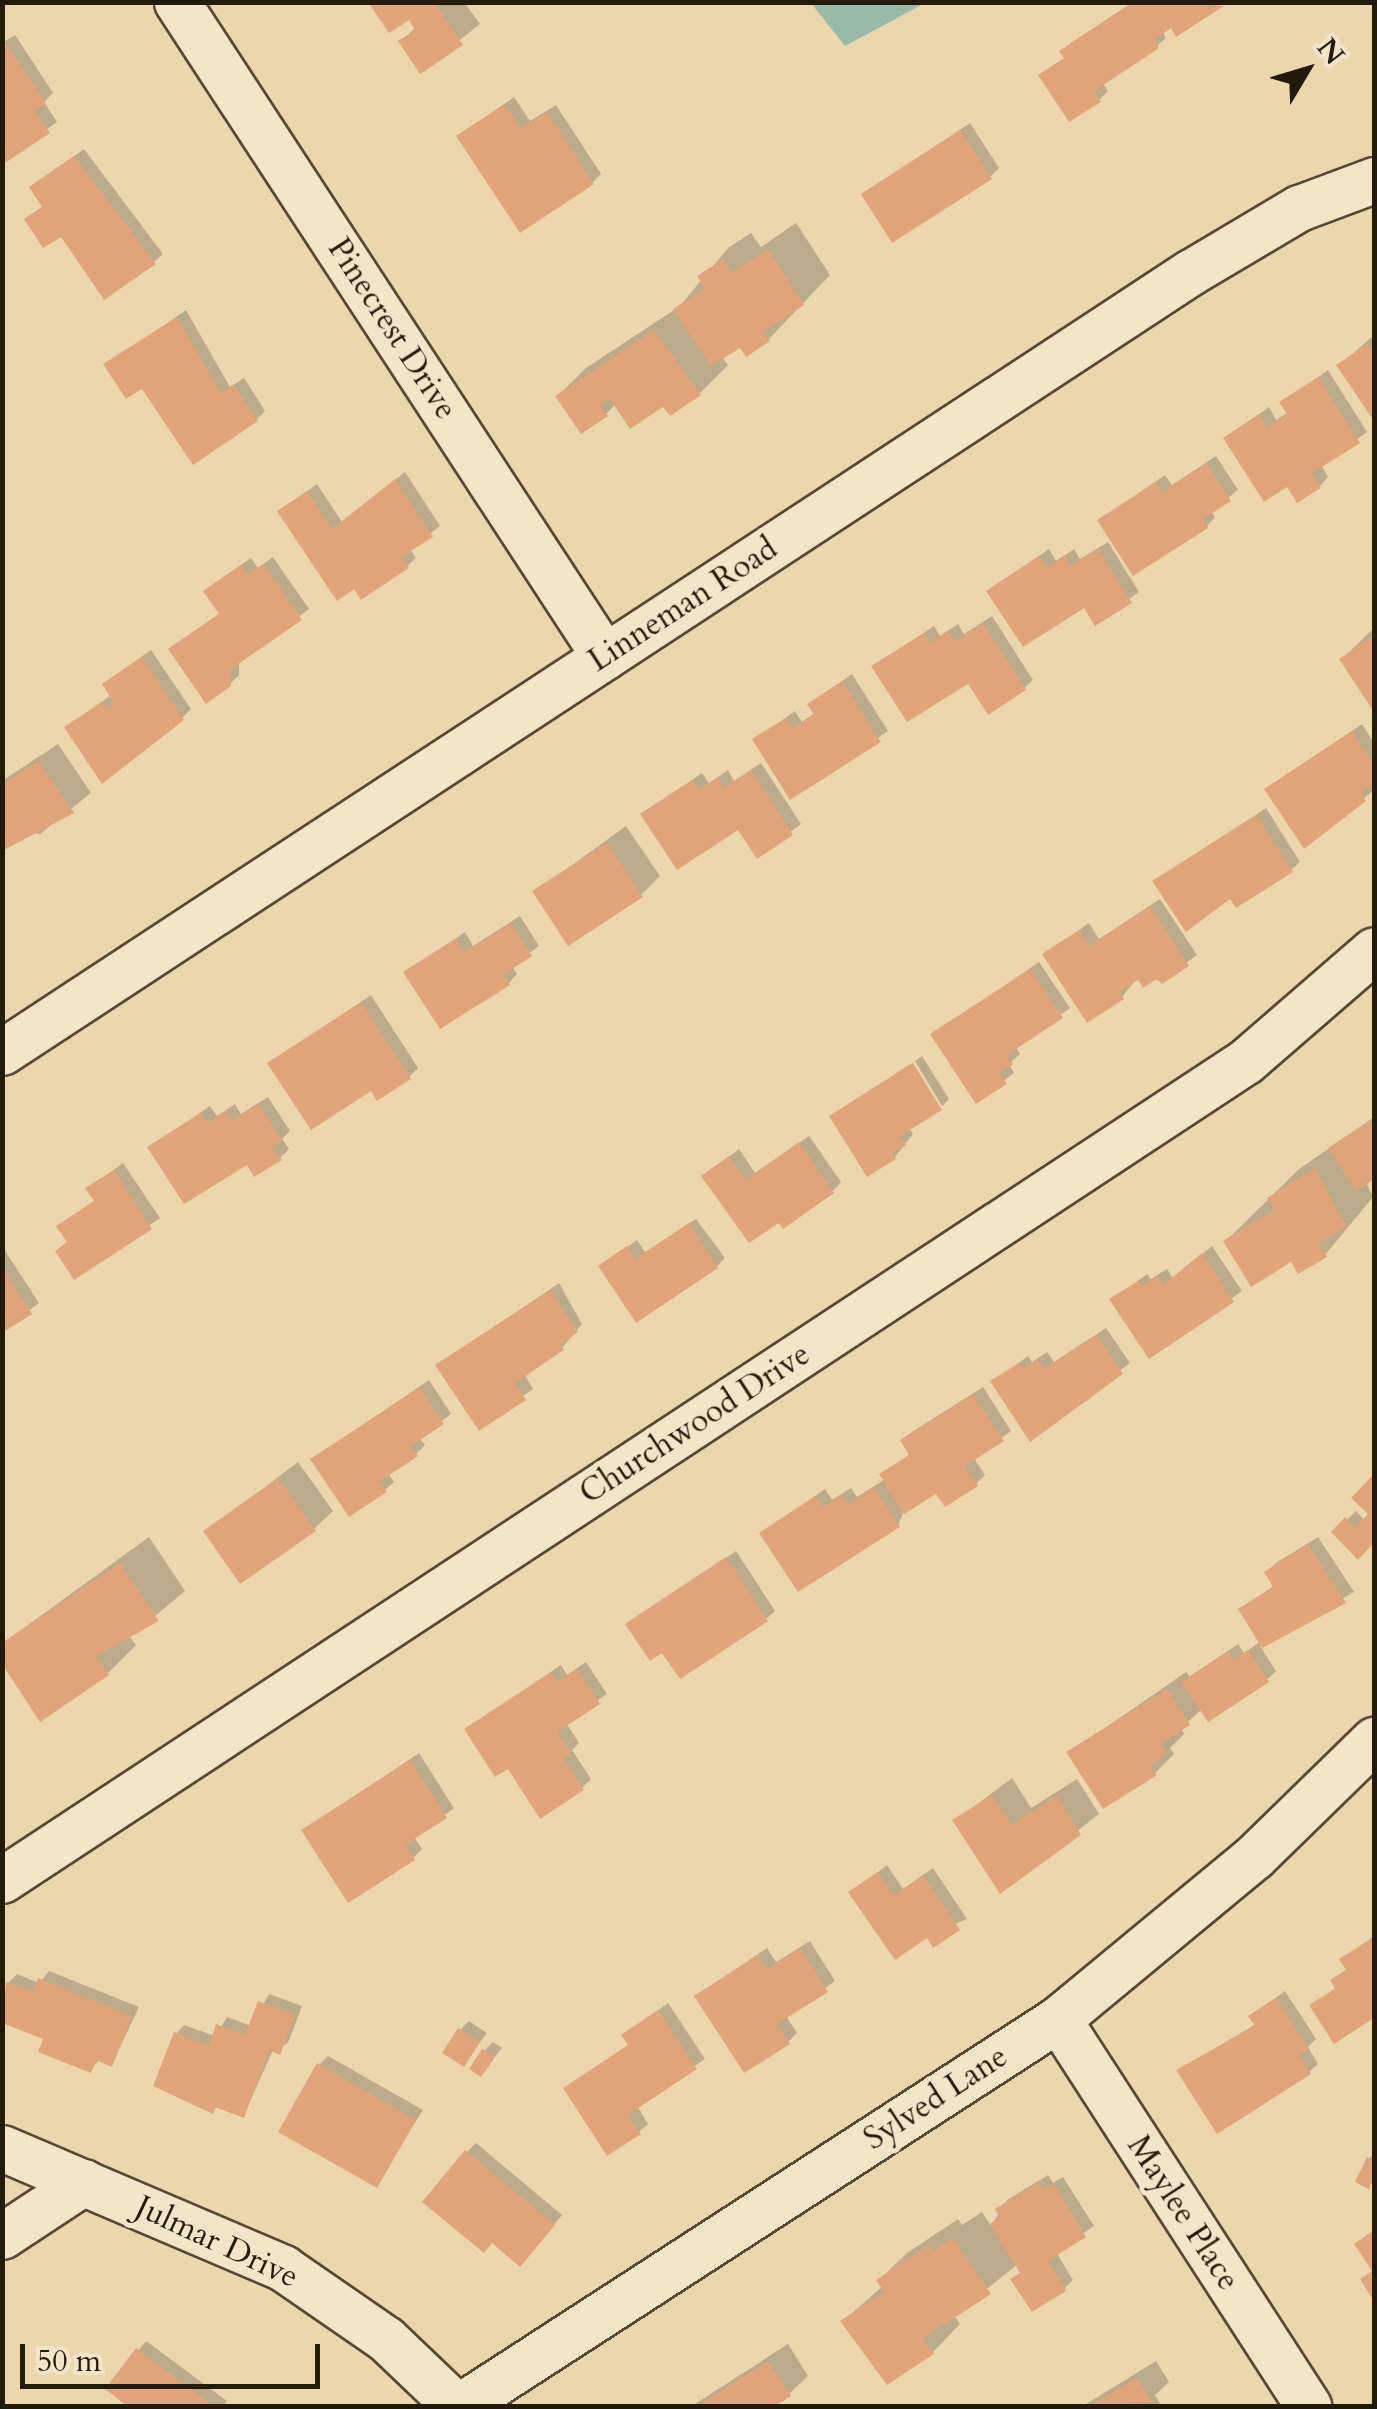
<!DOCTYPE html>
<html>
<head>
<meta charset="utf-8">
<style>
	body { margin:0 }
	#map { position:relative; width:1377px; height:2409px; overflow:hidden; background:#ecd6ae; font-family:Cardo,serif }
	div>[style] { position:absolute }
	.water>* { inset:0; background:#99b9a9 }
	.shadow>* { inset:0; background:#0003 }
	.building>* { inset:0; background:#e1a478 }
	.roads { filter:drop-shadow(2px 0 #564934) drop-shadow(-2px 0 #564934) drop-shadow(0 2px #564934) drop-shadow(0 -2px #564934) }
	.minor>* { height:45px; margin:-22.5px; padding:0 22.5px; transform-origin:22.5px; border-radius:22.5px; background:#f3e4ca }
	span { translate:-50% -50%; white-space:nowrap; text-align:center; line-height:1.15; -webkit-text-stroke:10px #f3e4ca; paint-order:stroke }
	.street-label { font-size:32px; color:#241a0c }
	.frame { position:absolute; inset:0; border:5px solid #241a0c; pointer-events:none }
	.north { position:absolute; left:1257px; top:20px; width:100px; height:100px; -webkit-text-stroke:8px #f3e4ca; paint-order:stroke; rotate:52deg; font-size:28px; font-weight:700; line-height:40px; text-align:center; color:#241a0c }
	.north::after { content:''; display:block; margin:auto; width:35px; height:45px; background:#241a0c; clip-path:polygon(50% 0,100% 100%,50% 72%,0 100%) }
	.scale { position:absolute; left:20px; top:2344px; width:300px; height:45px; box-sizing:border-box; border:5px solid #241a0c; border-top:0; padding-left:12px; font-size:30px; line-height:35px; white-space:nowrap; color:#241a0c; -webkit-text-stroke:8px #f3e4ca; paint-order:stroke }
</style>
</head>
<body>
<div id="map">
	<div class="water">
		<i style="clip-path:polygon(811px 3px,925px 3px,845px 46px)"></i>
	</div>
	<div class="shadow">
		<i style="clip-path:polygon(371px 2px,464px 2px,480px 24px,421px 70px,401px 42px,416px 27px,409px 17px)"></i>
		<i style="clip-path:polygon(1133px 2px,1224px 2px,1177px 33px,1171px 25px,1162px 31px,1166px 38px,1157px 46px,1102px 82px,1108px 91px,1099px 100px,1042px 76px,1066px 57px,1062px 51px,1071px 43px)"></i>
		<i style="clip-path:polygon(15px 35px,53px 93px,44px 102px,57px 122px,2px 162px,2px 43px)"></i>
		<i style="clip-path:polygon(514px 97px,530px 121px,556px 105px,601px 174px,593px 182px,459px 136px)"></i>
		<i style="clip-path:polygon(970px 123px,999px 168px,990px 177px,864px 194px)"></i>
		<i style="clip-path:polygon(84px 149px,163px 254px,154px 262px,27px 219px,44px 205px,32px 187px)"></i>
		<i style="clip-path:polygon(796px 223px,830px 275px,769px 339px,740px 344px,721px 356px,728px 365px,700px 393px,670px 413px,664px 403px,616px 404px,606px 414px,558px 396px,586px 368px,680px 306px,728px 248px,751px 233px,761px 247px)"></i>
		<i style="clip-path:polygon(186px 310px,230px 387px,244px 378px,265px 411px,256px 420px,107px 365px)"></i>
		<i style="clip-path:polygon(1374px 335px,1374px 417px,1340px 365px)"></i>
		<i style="clip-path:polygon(1328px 370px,1367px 432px,1321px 465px,1328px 477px,1320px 486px,1288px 484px,1226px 438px,1269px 407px,1276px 420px,1289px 412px,1283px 402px)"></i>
		<i style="clip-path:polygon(1216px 456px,1238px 490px,1211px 511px,1215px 517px,1207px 526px,1100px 520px,1165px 475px,1172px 485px)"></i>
		<i style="clip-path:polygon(405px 472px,440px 526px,410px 549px,416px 558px,407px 566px,280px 511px,317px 484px,342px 522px)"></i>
		<i style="clip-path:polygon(1108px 542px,1139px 592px,1096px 622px,1084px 604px,989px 591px,1049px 549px,1056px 561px,1074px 549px,1080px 559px)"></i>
		<i style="clip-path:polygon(273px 557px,309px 609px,239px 660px,239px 675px,230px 684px,171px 649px,221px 612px,206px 592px,215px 583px,251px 558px,258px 568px)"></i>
		<i style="clip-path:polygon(992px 616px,1033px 680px,1024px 688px,874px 667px,934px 626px,940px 636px,958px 624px,964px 634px)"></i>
		<i style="clip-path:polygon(1374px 628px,1374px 708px,1342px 659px)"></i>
		<i style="clip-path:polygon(151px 650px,191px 709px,182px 718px,67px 727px,111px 695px,105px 685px,114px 676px)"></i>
		<i style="clip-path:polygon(852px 674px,888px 731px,791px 797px,755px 740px,795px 711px,802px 722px,815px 713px,810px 704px)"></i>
		<i style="clip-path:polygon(1362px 724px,1374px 743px,1374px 790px,1305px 845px,1268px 790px)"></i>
		<i style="clip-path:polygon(58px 744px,91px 793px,40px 834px,26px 832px,2px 848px,2px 781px)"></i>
		<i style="clip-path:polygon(761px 763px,801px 824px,757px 856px,738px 827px,643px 814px,702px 773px,709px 783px,728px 770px,734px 781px)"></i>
		<i style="clip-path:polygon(1266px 808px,1300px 862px,1291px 870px,1231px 895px,1156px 882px)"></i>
		<i style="clip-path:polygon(626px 826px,660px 876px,641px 895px,535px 892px)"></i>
		<i style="clip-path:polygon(1160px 899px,1197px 955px,1162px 981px,1138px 977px,1122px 997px,1045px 955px,1089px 923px,1099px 939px)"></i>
		<i style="clip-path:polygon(520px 916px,539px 946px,512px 966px,517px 974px,509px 983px,441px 1026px,406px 972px,465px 932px,473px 946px)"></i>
		<i style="clip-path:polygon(1039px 962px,1070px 1008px,1015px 1046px,1020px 1054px,1009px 1064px,1014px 1073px,977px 1101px,934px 1034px)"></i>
		<i style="clip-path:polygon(371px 995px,418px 1068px,409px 1077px,371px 1088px,271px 1063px)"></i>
		<i style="clip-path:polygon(922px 1056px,949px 1099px,942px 1106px,915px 1061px)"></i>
		<i style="clip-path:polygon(910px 1064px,938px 1109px,909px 1128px,913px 1134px,895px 1157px,832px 1116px)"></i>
		<i style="clip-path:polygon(268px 1097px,290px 1131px,282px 1139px,289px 1149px,280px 1158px,247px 1161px,150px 1147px,210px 1106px,217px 1116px,235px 1104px,241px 1114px)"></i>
		<i style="clip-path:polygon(1374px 1117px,1374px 1176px,1366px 1182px,1373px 1197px,1325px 1255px,1292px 1259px,1226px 1241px,1298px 1170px)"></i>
		<i style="clip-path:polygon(809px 1136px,841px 1182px,833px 1191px,704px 1176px,739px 1149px,755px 1173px)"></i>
		<i style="clip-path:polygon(123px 1163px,160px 1218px,75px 1277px,69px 1241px,59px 1226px,95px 1200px,88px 1189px)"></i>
		<i style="clip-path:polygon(696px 1219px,725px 1258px,717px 1266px,601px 1266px,637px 1240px,645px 1252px)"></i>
		<i style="clip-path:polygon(2px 1246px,39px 1303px,2px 1330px)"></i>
		<i style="clip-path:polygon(1212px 1246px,1242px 1291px,1150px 1356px,1112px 1300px,1147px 1274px,1151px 1279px,1167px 1269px,1173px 1278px)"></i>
		<i style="clip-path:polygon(559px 1283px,582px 1324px,562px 1348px,524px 1374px,533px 1389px,479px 1427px,439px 1366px)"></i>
		<i style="clip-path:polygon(1106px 1328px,1130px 1363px,1030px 1439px,993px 1382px,1028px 1356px,1032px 1362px,1047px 1352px,1054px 1362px)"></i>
		<i style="clip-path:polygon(429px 1380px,451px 1414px,419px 1438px,425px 1445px,416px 1454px,388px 1473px,394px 1482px,385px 1490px,313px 1459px)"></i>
		<i style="clip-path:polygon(983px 1387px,1011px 1431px,974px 1458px,985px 1475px,976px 1484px,937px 1490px,904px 1511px,898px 1525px,762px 1533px,825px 1489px,832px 1500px,851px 1488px,857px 1497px,885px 1479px,882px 1474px,911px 1453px,903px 1441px,912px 1432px)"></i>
		<i style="clip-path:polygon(298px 1462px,333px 1511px,314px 1529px,206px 1532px)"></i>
		<i style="clip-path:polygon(1374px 1478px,1374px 1540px,1358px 1556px,1334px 1532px,1356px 1511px,1365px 1521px,1372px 1514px,1355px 1498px)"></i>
		<i style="clip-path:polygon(149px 1537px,185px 1591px,130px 1637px,136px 1645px,108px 1673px,2px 1644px)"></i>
		<i style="clip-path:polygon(1318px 1537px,1354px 1592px,1260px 1646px,1276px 1671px,1267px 1680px,1202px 1709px,1181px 1728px,1184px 1734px,1170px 1748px,1174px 1754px,1155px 1773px,1069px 1753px,1186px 1672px,1190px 1677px,1238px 1644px,1244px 1653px,1261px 1641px,1241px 1609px,1275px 1585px,1267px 1572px,1276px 1563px)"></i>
		<i style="clip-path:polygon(736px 1551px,775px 1611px,766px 1619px,663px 1649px,628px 1625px)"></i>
		<i style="clip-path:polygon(586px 1662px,607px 1694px,566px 1723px,579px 1743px,572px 1750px,591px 1779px,582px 1788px,509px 1765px,467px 1729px,561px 1665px,567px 1675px)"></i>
		<i style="clip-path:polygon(419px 1753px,454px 1808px,414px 1837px,422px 1849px,413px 1858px,304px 1831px)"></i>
		<i style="clip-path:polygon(1012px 1778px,1031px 1808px,1077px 1779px,1099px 1814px,1000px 1891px,956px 1820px)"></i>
		<i style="clip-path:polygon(887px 1865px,903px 1889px,933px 1868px,967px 1919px,927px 1935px,852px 1892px)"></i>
		<i style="clip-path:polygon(1374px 1936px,1374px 2015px,1334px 2041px,1312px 2006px,1337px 1987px,1333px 1981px,1348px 1968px,1342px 1959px)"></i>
		<i style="clip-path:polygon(810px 1941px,835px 1981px,786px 2016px,797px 2033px,788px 2042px,697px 1996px,767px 1948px,776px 1962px)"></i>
		<i style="clip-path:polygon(49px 1971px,139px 2007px,112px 2064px,100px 2059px,90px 2070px,46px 2038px,2px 2020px,8px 1983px,17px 1974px,39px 1983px)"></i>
		<i style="clip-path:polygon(1285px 1991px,1316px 2039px,1308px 2047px,1318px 2064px,1309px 2072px,1179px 2070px,1256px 2024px,1251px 2016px)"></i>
		<i style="clip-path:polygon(269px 1994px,302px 2006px,288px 2043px,273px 2050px,244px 2115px,218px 2106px,212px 2111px,176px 2034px,184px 2025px,215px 2036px,227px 2017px,251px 2026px)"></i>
		<i style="clip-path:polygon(668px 2003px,705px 2059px,637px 2106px,648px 2124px,639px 2132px,566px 2089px,630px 2044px,624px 2035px)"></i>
		<i style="clip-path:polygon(469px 2021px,487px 2033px,464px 2064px,460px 2030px)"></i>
		<i style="clip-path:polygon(493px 2042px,502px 2048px,481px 2074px,484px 2051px)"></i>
		<i style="clip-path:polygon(328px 2056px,423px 2110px,376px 2185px,319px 2065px)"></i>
		<i style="clip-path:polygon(476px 2143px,562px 2215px,529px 2255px,467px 2152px)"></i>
		<i style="clip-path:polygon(1374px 2153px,1374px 2181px,1369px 2186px,1369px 2159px)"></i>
		<i style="clip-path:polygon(1048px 2175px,1053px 2183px,1063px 2177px,1094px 2226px,1056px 2252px,1073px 2280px,1064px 2289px,1014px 2279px,1022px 2271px,1018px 2264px,954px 2315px,960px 2324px,933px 2352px,843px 2321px,883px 2286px,879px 2280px,907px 2253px,958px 2219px,962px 2225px,982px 2212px,991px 2226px,1007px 2200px)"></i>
		<i style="clip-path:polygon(146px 2341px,227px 2401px,223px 2406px,132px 2406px,108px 2389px)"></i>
		<i style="clip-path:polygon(788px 2344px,808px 2376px,789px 2394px,770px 2406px,692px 2406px)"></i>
		<i style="clip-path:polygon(1156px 2361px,1169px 2382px,1155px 2395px,1162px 2406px,1083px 2406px)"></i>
	</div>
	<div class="building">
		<i style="clip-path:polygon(368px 2px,434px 2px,463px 45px,420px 74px,398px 41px,415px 30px,409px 20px,389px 33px)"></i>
		<i style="clip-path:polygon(1133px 2px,1224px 6px,1176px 37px,1171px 28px,1154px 40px,1159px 48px,1094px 91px,1101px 102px,1069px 122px,1038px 75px,1064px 58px,1059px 51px)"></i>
		<i style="clip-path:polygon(5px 42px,46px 103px,35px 111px,50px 133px,2px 165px)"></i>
		<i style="clip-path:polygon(505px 104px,520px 128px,547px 112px,594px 184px,520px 233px,456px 136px)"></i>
		<i style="clip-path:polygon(960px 130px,992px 179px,892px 243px,861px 194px)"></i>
		<i style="clip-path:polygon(74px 156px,156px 264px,104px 300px,61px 237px,43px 248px,24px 219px,42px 207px,29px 187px)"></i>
		<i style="clip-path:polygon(768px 249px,804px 305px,763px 332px,770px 341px,746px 357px,740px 348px,711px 366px,673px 309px,705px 289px,697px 276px,723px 259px,732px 273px)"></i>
		<i style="clip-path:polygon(177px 317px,221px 394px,234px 385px,258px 421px,193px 465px,142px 389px,126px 399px,103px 364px)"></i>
		<i style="clip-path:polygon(654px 330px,701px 395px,670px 416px,663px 407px,630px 429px,609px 398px,600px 405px,608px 416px,581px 434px,555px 396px)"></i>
		<i style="clip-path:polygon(1367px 344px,1374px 355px,1374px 421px,1336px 365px)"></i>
		<i style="clip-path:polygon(1318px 377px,1360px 443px,1312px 473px,1321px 488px,1297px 503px,1287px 487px,1264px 502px,1223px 438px,1259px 414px,1267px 427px,1287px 414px,1279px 402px)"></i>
		<i style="clip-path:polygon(1207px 463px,1231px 501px,1203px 519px,1208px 528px,1133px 576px,1097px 520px,1156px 482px,1162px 492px)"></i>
		<i style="clip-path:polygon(395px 479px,433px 537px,401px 557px,409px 568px,361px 600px,354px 589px,337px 601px,277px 511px,307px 491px,332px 529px)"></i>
		<i style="clip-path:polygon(1098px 549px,1132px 603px,1095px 626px,1084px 608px,1023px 647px,986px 591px,1039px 556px,1047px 568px,1065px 556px,1071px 566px)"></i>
		<i style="clip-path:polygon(264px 564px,302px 620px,231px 669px,231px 686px,206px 704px,168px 649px,219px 614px,203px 591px,241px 565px,248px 574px)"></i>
		<i style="clip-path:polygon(983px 623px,1026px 690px,988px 715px,968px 684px,907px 722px,871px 666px,924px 633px,930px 643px,948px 631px,955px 641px)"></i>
		<i style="clip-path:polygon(1374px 635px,1374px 712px,1339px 659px)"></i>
		<i style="clip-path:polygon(142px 657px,184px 720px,102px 784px,64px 727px,102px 702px,107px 708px,114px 703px,102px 684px)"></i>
		<i style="clip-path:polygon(842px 681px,881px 742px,790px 800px,752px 739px,786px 718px,792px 729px,814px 715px,807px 704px)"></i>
		<i style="clip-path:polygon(1352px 731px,1374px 764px,1374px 783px,1361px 793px,1366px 801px,1304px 849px,1264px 789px)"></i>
		<i style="clip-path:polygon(38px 761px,74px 813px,2px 851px,2px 785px)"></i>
		<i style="clip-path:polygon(751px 770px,793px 835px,757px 859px,738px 830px,677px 870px,640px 814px,692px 780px,699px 790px,718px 777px,724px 788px)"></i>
		<i style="clip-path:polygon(1256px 815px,1293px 872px,1236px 908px,1230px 899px,1186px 932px,1152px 881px)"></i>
		<i style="clip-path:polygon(607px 843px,643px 897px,568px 946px,532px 891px)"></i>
		<i style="clip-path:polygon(1150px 906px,1189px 966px,1162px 984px,1157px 979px,1143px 988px,1138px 980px,1119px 992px,1124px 999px,1087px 1023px,1042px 954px,1079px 930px,1089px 946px)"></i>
		<i style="clip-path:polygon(511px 923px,532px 956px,503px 975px,510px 985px,440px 1029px,403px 972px,455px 939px,464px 953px)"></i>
		<i style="clip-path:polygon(1030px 969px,1063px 1018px,1007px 1055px,1013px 1064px,1000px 1073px,1007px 1084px,976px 1104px,930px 1034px)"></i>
		<i style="clip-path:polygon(361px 1002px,411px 1079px,377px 1101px,371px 1091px,311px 1130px,267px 1063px)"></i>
		<i style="clip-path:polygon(913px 1063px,942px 1110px,900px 1136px,906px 1145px,893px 1153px,896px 1159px,867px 1177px,829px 1116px)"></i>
		<i style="clip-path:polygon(259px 1104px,282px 1141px,273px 1147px,282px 1160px,254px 1177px,247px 1165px,184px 1204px,147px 1147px,201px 1113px,207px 1123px,226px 1111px,232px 1121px)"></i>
		<i style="clip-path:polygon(1374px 1118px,1374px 1179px,1356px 1191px,1328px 1148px)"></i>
		<i style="clip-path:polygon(799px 1142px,834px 1193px,783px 1229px,779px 1223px,749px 1243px,701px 1176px,729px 1156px,746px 1180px)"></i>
		<i style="clip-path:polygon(1315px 1168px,1347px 1227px,1318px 1244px,1327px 1257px,1298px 1274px,1291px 1262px,1251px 1287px,1223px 1241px,1274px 1210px,1267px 1198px)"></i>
		<i style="clip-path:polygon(114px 1170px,152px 1229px,74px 1280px,55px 1251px,67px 1242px,56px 1226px,94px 1201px,85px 1188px)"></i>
		<i style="clip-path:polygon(689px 1223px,718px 1268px,636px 1323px,598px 1266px,627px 1246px,635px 1259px)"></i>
		<i style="clip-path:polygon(1202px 1253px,1234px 1302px,1149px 1359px,1109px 1299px,1138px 1281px,1141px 1286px,1158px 1276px,1163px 1285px)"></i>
		<i style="clip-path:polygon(2px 1267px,32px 1314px,2px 1333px)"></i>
		<i style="clip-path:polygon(550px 1290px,578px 1332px,560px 1344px,564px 1350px,515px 1383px,526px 1400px,479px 1431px,435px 1365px)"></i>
		<i style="clip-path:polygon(1097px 1335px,1123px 1374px,1030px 1442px,990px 1381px,1019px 1363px,1022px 1369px,1038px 1359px,1044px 1369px)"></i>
		<i style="clip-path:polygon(420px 1387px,444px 1424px,411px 1446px,418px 1456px,379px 1482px,387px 1492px,349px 1517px,310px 1459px)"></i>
		<i style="clip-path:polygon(973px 1394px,1004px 1441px,965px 1466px,978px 1486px,945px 1507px,936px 1494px,904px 1514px,879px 1474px,909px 1455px,900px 1440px)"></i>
		<i style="clip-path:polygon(1374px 1474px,1374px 1543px,1358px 1560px,1331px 1532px,1345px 1517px,1355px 1528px,1368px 1514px,1351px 1498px)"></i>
		<i style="clip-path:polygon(278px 1478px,316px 1531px,240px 1584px,203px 1531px)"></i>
		<i style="clip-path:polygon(874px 1487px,900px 1527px,798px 1592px,759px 1533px,815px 1496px,823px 1507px,842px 1495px,848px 1504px)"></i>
		<i style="clip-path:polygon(1308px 1544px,1346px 1603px,1262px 1648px,1238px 1609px,1273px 1587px,1264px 1572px)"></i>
		<i style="clip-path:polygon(726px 1557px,768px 1621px,680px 1679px,662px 1653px,650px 1661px,625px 1624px)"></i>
		<i style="clip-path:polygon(120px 1563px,159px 1621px,96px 1656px,109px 1675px,40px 1722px,2px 1664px,2px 1643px)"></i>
		<i style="clip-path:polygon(1248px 1650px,1269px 1682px,1208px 1722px,1181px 1682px,1228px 1651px,1234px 1660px)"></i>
		<i style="clip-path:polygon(577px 1669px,600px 1704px,557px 1732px,572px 1754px,564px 1759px,584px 1790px,540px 1819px,508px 1769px,495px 1777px,464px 1729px,551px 1672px,557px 1682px)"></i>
		<i style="clip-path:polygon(1167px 1689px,1190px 1725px,1161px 1744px,1167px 1754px,1150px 1765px,1157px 1775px,1103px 1809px,1066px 1752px)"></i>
		<i style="clip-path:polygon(410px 1760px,447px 1818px,405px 1845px,415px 1860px,348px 1903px,301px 1830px)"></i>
		<i style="clip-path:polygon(992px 1795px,1012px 1825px,1057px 1796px,1081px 1835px,1000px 1894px,952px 1820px)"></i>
		<i style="clip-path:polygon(878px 1872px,894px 1896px,923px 1875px,960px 1930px,933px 1948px,927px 1938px,895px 1960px,848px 1892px)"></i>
		<i style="clip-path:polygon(1374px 1937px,1374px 2018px,1334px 2044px,1309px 2005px,1335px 1989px,1330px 1980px,1346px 1970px,1339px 1959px)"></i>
		<i style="clip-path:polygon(800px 1948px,828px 1992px,777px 2024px,790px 2044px,744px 2073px,694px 1996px,758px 1955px,767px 1969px)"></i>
		<i style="clip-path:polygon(38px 1978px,132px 2016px,112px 2067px,96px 2060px,91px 2073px,38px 2052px,43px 2039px,2px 2023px,6px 1982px,33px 1992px)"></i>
		<i style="clip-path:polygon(1276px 1998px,1309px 2049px,1299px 2056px,1311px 2074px,1217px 2134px,1176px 2070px,1255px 2026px,1248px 2016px)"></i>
		<i style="clip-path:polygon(258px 2001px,295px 2015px,280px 2055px,269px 2050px,244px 2118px,215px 2107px,213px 2114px,153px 2086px,174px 2032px,209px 2046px,216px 2024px,245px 2035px)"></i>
		<i style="clip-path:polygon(658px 2010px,697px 2069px,628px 2115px,641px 2134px,607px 2156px,563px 2088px,628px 2045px,621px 2035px)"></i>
		<i style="clip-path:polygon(458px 2028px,480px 2042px,464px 2067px,442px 2053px)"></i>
		<i style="clip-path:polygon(482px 2049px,495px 2057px,481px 2077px,469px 2069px)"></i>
		<i style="clip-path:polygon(317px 2063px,416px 2120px,377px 2188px,278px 2132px)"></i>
		<i style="clip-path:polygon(465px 2150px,555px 2225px,520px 2267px,492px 2243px,484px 2253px,422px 2202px)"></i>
		<i style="clip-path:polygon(1367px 2157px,1374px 2161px,1370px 2190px,1355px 2182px)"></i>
		<i style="clip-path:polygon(1039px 2182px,1043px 2190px,1054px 2184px,1086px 2237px,1048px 2261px,1066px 2291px,1032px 2312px,1010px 2279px,1020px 2273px,990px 2224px,1000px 2217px,995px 2209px)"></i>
		<i style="clip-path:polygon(1374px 2230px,1374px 2302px,1360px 2279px,1372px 2271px,1354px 2244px)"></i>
		<i style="clip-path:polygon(953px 2238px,991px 2294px,923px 2338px,934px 2354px,887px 2385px,840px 2321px,884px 2292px,876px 2280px,929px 2245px,933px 2251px)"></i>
		<i style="clip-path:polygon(136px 2348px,213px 2406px,127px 2406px,105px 2389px)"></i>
		<i style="clip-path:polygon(768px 2361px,791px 2396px,775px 2406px,698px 2406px)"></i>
		<i style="clip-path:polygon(1137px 2378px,1152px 2402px,1090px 2406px)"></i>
	</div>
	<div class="roads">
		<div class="minor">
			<i style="left:177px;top:2px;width:782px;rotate:56.84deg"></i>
			<i style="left:2px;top:1052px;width:1422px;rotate:-33.27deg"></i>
			<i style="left:1191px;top:272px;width:126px;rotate:-30.7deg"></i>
			<i style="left:1299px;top:208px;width:80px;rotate:-20.5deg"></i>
			<i style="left:2px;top:1880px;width:1489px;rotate:-33.36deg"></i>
			<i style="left:1246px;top:1061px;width:169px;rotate:-40.9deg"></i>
			<i style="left:1058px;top:2019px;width:461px;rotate:57.1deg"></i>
			<i style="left:2px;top:2148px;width:306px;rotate:23.1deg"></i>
			<i style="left:283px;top:2268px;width:125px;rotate:34.6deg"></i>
			<i style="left:386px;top:2339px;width:97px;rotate:43.7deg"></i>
			<i style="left:2px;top:2236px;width:98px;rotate:-33.4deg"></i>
			<i style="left:460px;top:2406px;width:712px;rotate:-32.91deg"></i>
			<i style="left:1058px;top:2019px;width:254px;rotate:-39.6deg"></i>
			<i style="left:1254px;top:1857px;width:168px;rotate:-44.3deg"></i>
		</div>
	</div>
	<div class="street-label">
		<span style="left:392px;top:329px;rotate:57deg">Pinecrest Drive</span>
		<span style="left:683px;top:605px;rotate:-33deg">Linneman Road</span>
		<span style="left:695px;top:1424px;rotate:-33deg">Churchwood Drive</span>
		<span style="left:936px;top:2098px;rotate:-33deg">Sylved Lane</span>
		<span style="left:1183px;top:2213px;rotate:57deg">Maylee Place</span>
		<span style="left:217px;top:2242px;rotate:25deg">Julmar Drive</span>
	</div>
	<div class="frame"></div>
	<div class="north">N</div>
	<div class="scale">50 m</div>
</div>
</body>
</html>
